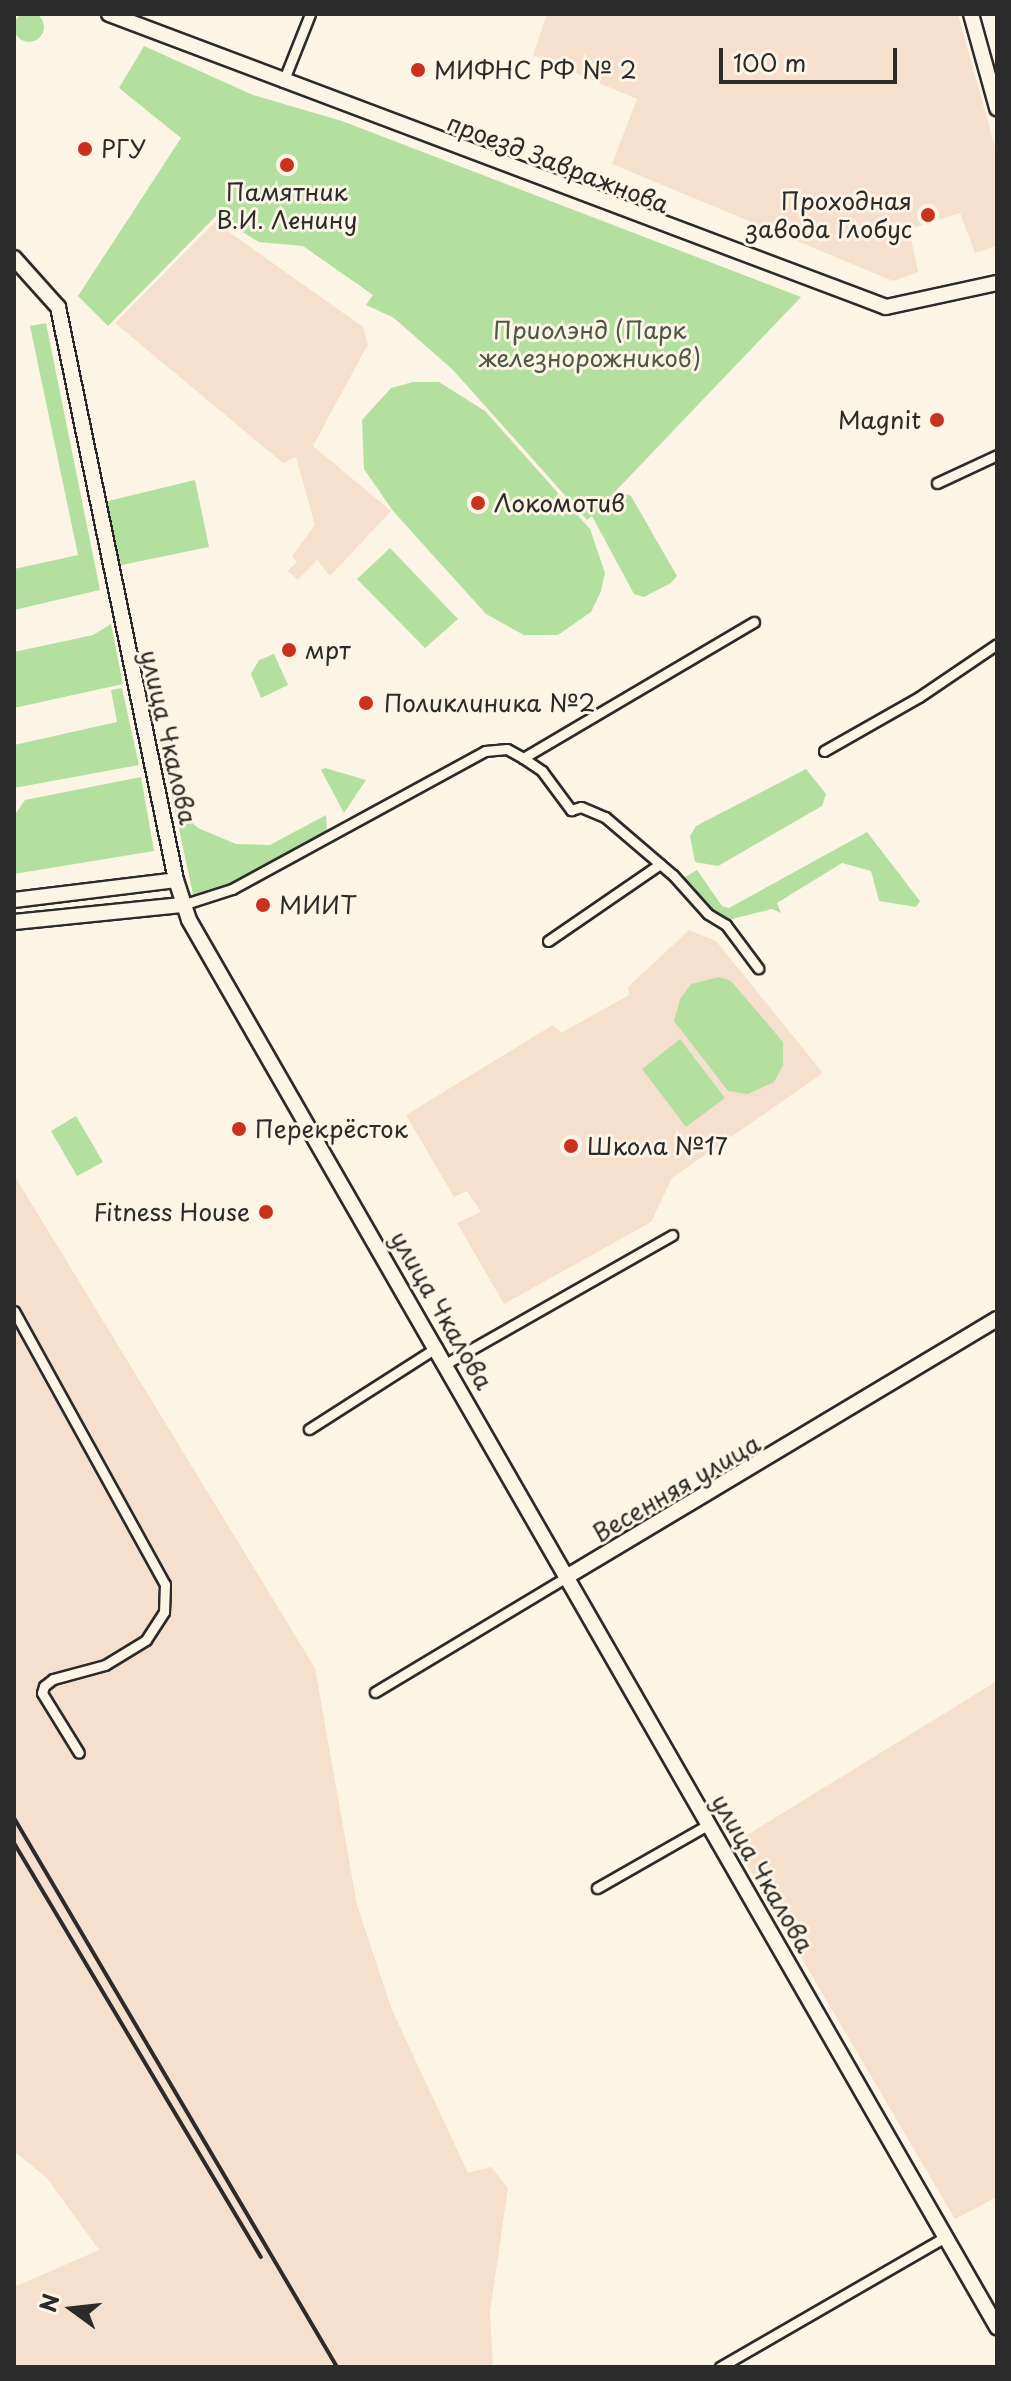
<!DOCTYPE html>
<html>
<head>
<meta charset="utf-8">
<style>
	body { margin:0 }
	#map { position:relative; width:1011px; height:2381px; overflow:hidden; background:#fcf5e5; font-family:"Playpen Sans",sans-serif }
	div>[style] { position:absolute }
	.built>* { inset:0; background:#f4e0cd }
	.green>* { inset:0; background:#b3e09e }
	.round { border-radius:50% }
	.roads { filter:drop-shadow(2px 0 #2b2b2b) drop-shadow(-2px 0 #2b2b2b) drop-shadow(0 2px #2b2b2b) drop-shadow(0 -2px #2b2b2b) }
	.street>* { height:9px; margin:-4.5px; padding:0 4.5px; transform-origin:4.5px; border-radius:4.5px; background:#fcf5e5 }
	.secondary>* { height:14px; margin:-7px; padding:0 7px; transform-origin:7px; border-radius:7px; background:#fcf5e5 }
	.rail>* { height:4px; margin:-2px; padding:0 2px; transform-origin:2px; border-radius:2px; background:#2b2b2b }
	.dots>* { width:22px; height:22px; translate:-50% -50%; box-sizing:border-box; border:4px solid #fcf5e5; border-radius:50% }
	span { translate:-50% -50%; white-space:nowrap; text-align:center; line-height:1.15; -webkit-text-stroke:6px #fcf5e5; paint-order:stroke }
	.poi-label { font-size:24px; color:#2b2b2b }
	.left { translate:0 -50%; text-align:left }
	.right { translate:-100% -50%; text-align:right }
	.street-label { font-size:24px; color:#2b2b2b }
	.park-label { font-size:24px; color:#4d5848 }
	.frame { position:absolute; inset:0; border:16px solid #2b2b2b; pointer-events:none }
	.north { position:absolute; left:32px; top:2269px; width:80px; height:80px; -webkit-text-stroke:6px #fcf5e5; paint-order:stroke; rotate:285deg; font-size:22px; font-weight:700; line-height:32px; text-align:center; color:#2b2b2b }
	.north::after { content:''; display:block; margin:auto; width:28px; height:36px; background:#2b2b2b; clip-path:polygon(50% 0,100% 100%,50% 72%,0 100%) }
	.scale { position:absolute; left:719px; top:48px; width:178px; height:36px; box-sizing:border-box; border:4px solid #2b2b2b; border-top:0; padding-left:10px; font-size:24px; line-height:28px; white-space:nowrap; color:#2b2b2b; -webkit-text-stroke:6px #fcf5e5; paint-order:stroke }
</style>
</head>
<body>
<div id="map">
	<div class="built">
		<i style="clip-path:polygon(547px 14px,958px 14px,997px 154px,997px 246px,975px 253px,960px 213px,909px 229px,918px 272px,893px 281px,612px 164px,637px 99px,533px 55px)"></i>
		<i style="clip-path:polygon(215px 222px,363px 327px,368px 344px,313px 446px,391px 511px,330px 576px,317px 560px,298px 580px,288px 571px,297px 562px,292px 556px,315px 525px,296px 457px,283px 463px,115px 323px)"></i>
		<i style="clip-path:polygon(689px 930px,716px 941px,823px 1073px,672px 1178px,651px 1222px,504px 1304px,457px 1223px,481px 1212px,467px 1191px,454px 1197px,406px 1115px,553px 1025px,561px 1033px,629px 995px,628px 987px)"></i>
		<i style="clip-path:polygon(14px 1175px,315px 1668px,357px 1905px,392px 2010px,468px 2173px,491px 2167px,508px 2188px,490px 2312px,493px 2367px,14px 2367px,14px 2287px,99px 2250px,47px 2178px,14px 2151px)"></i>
		<i style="clip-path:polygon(997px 1681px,997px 2197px,955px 2219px,734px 1843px)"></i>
	</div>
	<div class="green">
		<i class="round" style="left:14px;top:12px;width:30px;height:30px"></i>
		<i style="clip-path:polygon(144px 46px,253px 95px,342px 121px,801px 297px,607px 500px,622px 492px,631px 496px,677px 576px,671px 583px,644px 597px,634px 594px,592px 516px,587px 520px,453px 370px,394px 318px,366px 305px,373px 295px,303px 246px,259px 242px,216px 216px,108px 326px,78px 296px,181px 138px,119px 88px)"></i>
		<i style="clip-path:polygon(46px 323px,100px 590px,14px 610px,14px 569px,78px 555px,30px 326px)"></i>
		<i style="clip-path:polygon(413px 382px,439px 382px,485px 411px,590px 529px,605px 573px,601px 591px,591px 612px,558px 635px,524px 635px,486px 614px,393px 511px,364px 469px,362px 420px,391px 388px)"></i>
		<i style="clip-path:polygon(195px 480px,209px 547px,117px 566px,104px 502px)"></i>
		<i style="clip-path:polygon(390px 548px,458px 619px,425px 648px,357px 579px)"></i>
		<i style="clip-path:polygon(111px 624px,123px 684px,14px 708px,14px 652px,93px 635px)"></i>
		<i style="clip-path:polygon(274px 654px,288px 685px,261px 698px,251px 674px,259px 660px)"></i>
		<i style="clip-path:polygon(122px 688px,139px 765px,14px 788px,14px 745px,117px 722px,111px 690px)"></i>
		<i style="clip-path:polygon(170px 735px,186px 817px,198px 828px,236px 844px,270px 845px,326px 815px,327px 832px,210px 898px,194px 899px,159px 736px)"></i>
		<i style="clip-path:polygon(325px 768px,366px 780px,344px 813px,321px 770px)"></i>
		<i style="clip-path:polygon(806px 769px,826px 794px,822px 806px,718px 866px,695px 862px,690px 836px,696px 826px)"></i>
		<i style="clip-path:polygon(141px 777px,154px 851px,14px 874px,14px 816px,25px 800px)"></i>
		<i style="clip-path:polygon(867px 832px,920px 901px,916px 907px,879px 901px,871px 871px,842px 863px,777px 903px,781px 913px,772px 909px,728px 920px,718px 918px,680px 880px,697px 870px,722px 906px,729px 908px)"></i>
		<i style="clip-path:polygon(719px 977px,731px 981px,783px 1042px,783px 1065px,774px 1082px,748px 1094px,728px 1091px,674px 1021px,680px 999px,691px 984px)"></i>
		<i style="clip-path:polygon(680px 1039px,725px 1098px,686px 1127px,642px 1069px)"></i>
		<i style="clip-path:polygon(76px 1116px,103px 1162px,77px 1176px,51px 1131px)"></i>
	</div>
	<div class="roads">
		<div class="street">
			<i style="left:283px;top:82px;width:73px;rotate:-68.3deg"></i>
			<i style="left:937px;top:483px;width:66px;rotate:-25deg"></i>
			<i style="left:824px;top:751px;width:109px;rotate:-29.6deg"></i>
			<i style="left:919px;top:697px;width:94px;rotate:-34.2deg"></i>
			<i style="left:523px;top:758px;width:23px;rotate:34deg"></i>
			<i style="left:542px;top:771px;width:49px;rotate:53.4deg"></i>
			<i style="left:571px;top:810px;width:10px;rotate:-17deg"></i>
			<i style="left:581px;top:807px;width:26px;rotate:23deg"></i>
			<i style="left:605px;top:817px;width:89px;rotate:40.5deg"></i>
			<i style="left:673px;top:875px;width:52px;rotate:48.1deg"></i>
			<i style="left:708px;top:914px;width:21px;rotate:31deg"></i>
			<i style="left:726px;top:925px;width:54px;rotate:53.3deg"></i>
			<i style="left:182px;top:905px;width:52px;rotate:-17.7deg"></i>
			<i style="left:232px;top:889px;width:288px;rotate:-28.6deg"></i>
			<i style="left:485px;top:751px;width:22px;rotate:-5deg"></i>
			<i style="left:507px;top:749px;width:18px;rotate:29deg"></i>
			<i style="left:523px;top:758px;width:268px;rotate:-30.5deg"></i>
			<i style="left:548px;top:941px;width:136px;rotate:-34.5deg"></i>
			<i style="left:14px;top:1311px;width:312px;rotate:61.1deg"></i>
			<i style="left:165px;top:1584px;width:28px;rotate:92deg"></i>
			<i style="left:164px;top:1612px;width:33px;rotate:123deg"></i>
			<i style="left:146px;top:1640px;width:48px;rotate:148.6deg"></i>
			<i style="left:105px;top:1665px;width:54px;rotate:164.9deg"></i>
			<i style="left:53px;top:1679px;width:11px;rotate:142deg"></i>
			<i style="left:44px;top:1686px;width:7px;rotate:106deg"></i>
			<i style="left:42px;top:1693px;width:70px;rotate:58.3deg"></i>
			<i style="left:447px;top:1363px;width:259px;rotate:-29.6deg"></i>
			<i style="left:309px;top:1429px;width:152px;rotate:-32.6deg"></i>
			<i style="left:375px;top:1692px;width:225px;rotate:-31deg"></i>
			<i style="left:597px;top:1888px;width:129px;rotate:-29.7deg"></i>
			<i style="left:720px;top:2367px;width:260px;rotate:-30deg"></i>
		</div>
		<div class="secondary">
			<i style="left:109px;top:14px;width:830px;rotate:20.66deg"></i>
			<i style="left:886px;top:307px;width:114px;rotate:-12.2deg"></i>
			<i style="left:971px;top:14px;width:98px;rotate:74.5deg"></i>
			<i style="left:14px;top:258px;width:66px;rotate:48.1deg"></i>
			<i style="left:58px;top:307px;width:585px;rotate:78.36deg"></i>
			<i style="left:176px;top:880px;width:42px;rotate:72deg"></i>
			<i style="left:189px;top:920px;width:1623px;rotate:60.13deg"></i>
			<i style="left:14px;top:900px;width:163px;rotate:-7deg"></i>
			<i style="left:14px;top:922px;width:169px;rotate:-5.8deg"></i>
			<i style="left:568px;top:1576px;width:500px;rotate:-30.92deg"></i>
		</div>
	</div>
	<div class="rail">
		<i style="left:14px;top:1818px;width:637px;rotate:59.53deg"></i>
		<i style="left:14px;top:1843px;width:482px;rotate:59.2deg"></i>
	</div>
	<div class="dots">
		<i style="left:418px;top:70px;background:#c8321e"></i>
		<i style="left:85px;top:149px;background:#c8321e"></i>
		<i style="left:287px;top:165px;background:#c8321e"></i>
		<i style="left:928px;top:215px;background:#c8321e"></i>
		<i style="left:937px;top:420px;background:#c8321e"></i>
		<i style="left:478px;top:503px;background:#c8321e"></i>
		<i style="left:289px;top:650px;background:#c8321e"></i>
		<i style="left:366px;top:703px;background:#c8321e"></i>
		<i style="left:263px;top:905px;background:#c8321e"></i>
		<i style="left:239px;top:1129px;background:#c8321e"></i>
		<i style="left:571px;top:1146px;background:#c8321e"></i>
		<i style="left:266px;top:1212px;background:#c8321e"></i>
	</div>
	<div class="poi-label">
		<span class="left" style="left:434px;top:70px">МИФНС РФ № 2</span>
		<span class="left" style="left:101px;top:149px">РГУ</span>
		<span style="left:287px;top:206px">Памятник<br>В.И. Ленину</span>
		<span class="right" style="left:912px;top:215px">Проходная<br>завода Глобус</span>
		<span class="right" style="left:921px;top:420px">Magnit</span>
		<span class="left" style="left:494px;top:503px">Локомотив</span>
		<span class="left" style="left:305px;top:650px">мрт</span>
		<span class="left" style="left:384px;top:703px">Поликлиника №2</span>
		<span class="left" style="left:279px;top:905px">МИИТ</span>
		<span class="left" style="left:255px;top:1129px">Перекрёсток</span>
		<span class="left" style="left:587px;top:1146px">Школа №17</span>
		<span class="right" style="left:250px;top:1212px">Fitness House</span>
	</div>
	<div class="street-label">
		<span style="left:558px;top:163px;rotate:21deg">проезд Завражнова</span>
		<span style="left:169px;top:737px;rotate:77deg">улица Чкалова</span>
		<span style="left:442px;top:1310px;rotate:60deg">улица Чкалова</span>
		<span style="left:676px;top:1488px;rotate:-30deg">Весенняя улица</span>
		<span style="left:763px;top:1873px;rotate:60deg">улица Чкалова</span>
	</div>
	<div class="park-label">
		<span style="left:590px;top:344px">Приолэнд (Парк<br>железнорожников)</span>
	</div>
	<div class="frame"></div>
	<div class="north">N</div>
	<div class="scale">100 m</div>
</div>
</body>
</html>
